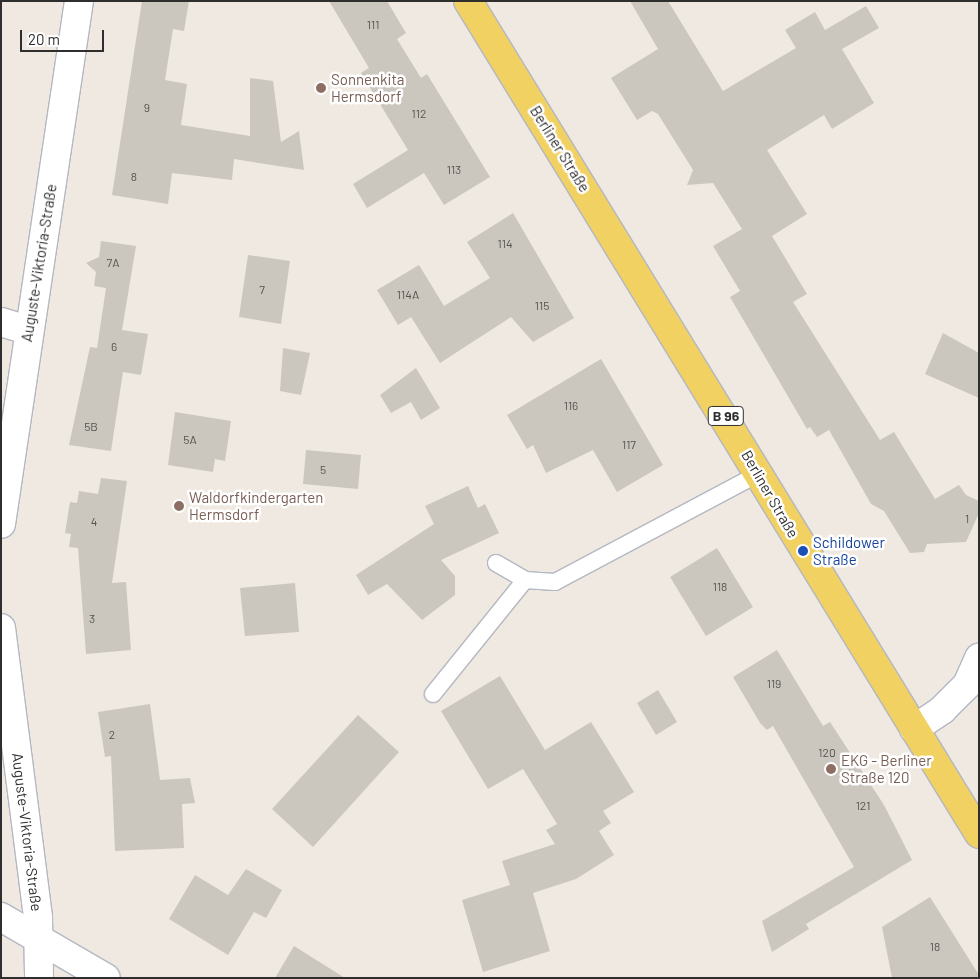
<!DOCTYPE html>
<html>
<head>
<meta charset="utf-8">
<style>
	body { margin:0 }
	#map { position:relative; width:980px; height:979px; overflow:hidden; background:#efe9e1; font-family:Barlow,sans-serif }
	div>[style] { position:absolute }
	.building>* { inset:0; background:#cbc7bf }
	.roads { filter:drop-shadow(1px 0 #b4b7c1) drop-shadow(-1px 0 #b4b7c1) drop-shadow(0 1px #b4b7c1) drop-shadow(0 -1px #b4b7c1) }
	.service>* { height:16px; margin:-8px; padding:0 8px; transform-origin:8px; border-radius:8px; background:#fff }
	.minor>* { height:28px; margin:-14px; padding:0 14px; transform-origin:14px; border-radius:14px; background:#fff }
	.primary>* { height:28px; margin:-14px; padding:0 14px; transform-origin:14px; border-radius:14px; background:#f2d163 }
	.dots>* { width:14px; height:14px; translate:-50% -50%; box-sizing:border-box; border:2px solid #fff; border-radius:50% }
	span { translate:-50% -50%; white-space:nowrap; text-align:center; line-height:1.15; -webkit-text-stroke:5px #fff; paint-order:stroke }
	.number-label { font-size:12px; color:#555452 }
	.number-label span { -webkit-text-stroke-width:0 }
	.shield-label span { padding:1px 4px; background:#fff; border:1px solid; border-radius:4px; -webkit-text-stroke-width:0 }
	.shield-label { font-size:14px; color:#2e2e2e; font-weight:700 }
	.education-label { font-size:15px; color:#785e54 }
	.left { translate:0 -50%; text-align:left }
	.street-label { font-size:15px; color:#2e2e2e }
	.transit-label { font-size:15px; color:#164399 }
	.frame { position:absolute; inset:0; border:2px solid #2e2e2e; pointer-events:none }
	.scale { position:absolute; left:20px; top:30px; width:84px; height:22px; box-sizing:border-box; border:2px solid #2e2e2e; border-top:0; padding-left:6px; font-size:15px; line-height:18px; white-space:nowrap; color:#2e2e2e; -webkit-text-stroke:4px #fff; paint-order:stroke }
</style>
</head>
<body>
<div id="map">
	<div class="building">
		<i style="clip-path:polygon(142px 1px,189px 1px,184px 31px,173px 29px,165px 80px,187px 84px,181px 125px,250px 136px,250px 78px,273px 81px,281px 142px,299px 131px,304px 170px,234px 159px,232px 180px,172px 173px,168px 204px,112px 195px)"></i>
		<i style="clip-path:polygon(329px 1px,387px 1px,406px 33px,397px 39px,421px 78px,427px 74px,490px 177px,444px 205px,424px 173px,367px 208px,353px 184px,408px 150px,361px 73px,369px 68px)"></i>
		<i style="clip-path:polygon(630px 1px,668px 1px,723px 91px,796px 48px,785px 30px,815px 12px,825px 30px,866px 6px,879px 28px,842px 49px,874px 103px,832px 129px,824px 115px,767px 150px,807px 214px,772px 236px,807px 294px,793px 302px,880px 440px,894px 432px,935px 499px,959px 485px,966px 495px,979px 501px,979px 513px,966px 542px,927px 544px,924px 552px,910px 553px,884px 511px,871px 504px,829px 430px,817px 437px,810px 427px,807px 429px,730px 297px,740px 291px,713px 246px,742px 229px,713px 183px,687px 185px,693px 170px,658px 114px,652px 111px,637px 120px,611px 78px,658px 49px)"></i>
		<i style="clip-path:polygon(513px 213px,574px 318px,533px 342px,511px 317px,440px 363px,411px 317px,398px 325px,377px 290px,419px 265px,444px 306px,490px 278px,467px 242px)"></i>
		<i style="clip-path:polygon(101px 241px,136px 246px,122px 330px,148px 334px,141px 375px,123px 372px,111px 451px,69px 445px,90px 347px,97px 348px,106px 288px,94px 286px,96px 272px,86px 263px,99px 257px)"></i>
		<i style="clip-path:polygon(248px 255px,290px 261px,281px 324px,239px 317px)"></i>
		<i style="clip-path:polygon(943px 333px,979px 353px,979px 398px,925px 374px)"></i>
		<i style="clip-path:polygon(283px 348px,310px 353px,301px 395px,280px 391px)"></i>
		<i style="clip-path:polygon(601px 359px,663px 465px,617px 492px,593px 450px,546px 473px,533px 445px,527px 449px,507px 415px)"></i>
		<i style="clip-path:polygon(416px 368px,440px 408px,421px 420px,411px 402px,391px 413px,380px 395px)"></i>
		<i style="clip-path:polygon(175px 412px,231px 421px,225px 461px,215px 459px,213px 472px,168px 465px)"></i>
		<i style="clip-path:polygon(306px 450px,361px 455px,358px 489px,303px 484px)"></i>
		<i style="clip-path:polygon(101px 478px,127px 481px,112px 583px,126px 582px,131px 650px,86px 654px,78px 548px,69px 547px,71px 534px,65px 533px,70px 502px,77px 503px,79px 491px,98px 494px)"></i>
		<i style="clip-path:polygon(468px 486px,478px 508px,485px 504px,499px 533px,441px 560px,455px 576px,455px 595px,422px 620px,387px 584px,368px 595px,356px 575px,434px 524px,425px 506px)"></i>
		<i style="clip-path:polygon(717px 548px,753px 607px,706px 636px,670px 577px)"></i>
		<i style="clip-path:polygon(295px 583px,299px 632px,245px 636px,240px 588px)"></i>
		<i style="clip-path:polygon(777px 650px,823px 726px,830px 722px,884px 805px,912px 860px,806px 924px,809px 929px,772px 952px,762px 921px,854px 867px,773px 726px,767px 730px,760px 723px,733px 677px)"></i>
		<i style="clip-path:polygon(500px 676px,545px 750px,591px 722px,634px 792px,603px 811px,611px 823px,599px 831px,614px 855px,576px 879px,533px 893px,550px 951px,483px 972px,462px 900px,510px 885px,502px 861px,555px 844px,546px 830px,557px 824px,523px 769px,488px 789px,441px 711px)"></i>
		<i style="clip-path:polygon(658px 690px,677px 722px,656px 735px,637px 703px)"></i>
		<i style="clip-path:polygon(150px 704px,160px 780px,190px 778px,195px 803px,182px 804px,184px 848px,115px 851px,111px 756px,105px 757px,98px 712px)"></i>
		<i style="clip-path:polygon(358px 715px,399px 752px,313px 847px,272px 809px)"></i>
		<i style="clip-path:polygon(246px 869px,282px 890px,266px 918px,254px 912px,228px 955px,169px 919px,195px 875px,228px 895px)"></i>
		<i style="clip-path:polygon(930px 897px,979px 975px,979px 978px,892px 978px,882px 927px)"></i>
		<i style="clip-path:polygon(294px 946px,345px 978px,275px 978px)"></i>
	</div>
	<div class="roads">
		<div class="service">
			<i style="left:496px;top:563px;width:34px;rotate:30deg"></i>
			<i style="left:525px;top:580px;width:30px;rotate:4deg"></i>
			<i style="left:555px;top:582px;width:230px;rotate:-28deg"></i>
			<i style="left:433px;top:694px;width:146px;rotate:-51.1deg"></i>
		</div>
		<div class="minor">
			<i style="left:1px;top:322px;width:28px;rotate:17deg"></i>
			<i style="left:1px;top:524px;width:529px;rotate:-81.52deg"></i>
			<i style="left:1px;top:628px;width:292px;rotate:82.7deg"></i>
			<i style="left:38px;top:918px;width:60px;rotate:89deg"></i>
			<i style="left:914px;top:729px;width:34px;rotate:-34deg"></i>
			<i style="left:942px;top:710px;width:35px;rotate:-45deg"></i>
			<i style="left:967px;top:685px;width:30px;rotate:-66deg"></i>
			<i style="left:1px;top:917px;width:121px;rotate:30.2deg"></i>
		</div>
		<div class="primary">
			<i style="left:468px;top:1px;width:977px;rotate:58.47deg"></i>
		</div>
	</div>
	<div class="dots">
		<i style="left:321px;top:88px;background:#8d6e63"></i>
		<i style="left:179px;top:506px;background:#8d6e63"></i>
		<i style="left:803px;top:551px;background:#1a4fb4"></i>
		<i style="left:831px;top:769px;background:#8d6e63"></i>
	</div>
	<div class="number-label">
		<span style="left:373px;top:25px">111</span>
		<span style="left:147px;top:108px">9</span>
		<span style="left:419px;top:114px">112</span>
		<span style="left:454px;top:170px">113</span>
		<span style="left:134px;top:177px">8</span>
		<span style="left:505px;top:244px">114</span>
		<span style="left:113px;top:263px">7A</span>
		<span style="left:262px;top:290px">7</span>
		<span style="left:408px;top:295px">114A</span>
		<span style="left:542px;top:306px">115</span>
		<span style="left:114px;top:347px">6</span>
		<span style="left:571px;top:406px">116</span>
		<span style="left:91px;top:427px">5B</span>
		<span style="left:190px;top:440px">5A</span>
		<span style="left:629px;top:445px">117</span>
		<span style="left:323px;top:470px">5</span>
		<span style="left:967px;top:519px">1</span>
		<span style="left:94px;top:522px">4</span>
		<span style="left:720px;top:587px">118</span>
		<span style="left:92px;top:619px">3</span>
		<span style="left:774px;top:684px">119</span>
		<span style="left:112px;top:735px">2</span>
		<span style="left:827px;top:753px">120</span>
		<span style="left:863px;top:806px">121</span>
		<span style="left:935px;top:947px">18</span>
	</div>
	<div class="shield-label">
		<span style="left:726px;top:416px">B 96</span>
	</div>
	<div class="education-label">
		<span class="left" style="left:331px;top:88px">Sonnenkita<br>Hermsdorf</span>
		<span class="left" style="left:189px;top:506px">Waldorfkindergarten<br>Hermsdorf</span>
		<span class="left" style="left:841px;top:769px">EKG - Berliner<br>Straße 120</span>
	</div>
	<div class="street-label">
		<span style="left:560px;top:149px;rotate:58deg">Berliner Straße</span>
		<span style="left:39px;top:263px;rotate:-81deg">Auguste-Viktoria-Straße</span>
		<span style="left:770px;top:494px;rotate:60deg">Berliner Straße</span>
		<span style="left:27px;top:832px;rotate:83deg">Auguste-Viktoria-Straße</span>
	</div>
	<div class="transit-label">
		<span class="left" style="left:813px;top:551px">Schildower<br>Straße</span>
	</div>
	<div class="frame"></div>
	<div class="scale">20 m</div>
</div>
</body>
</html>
